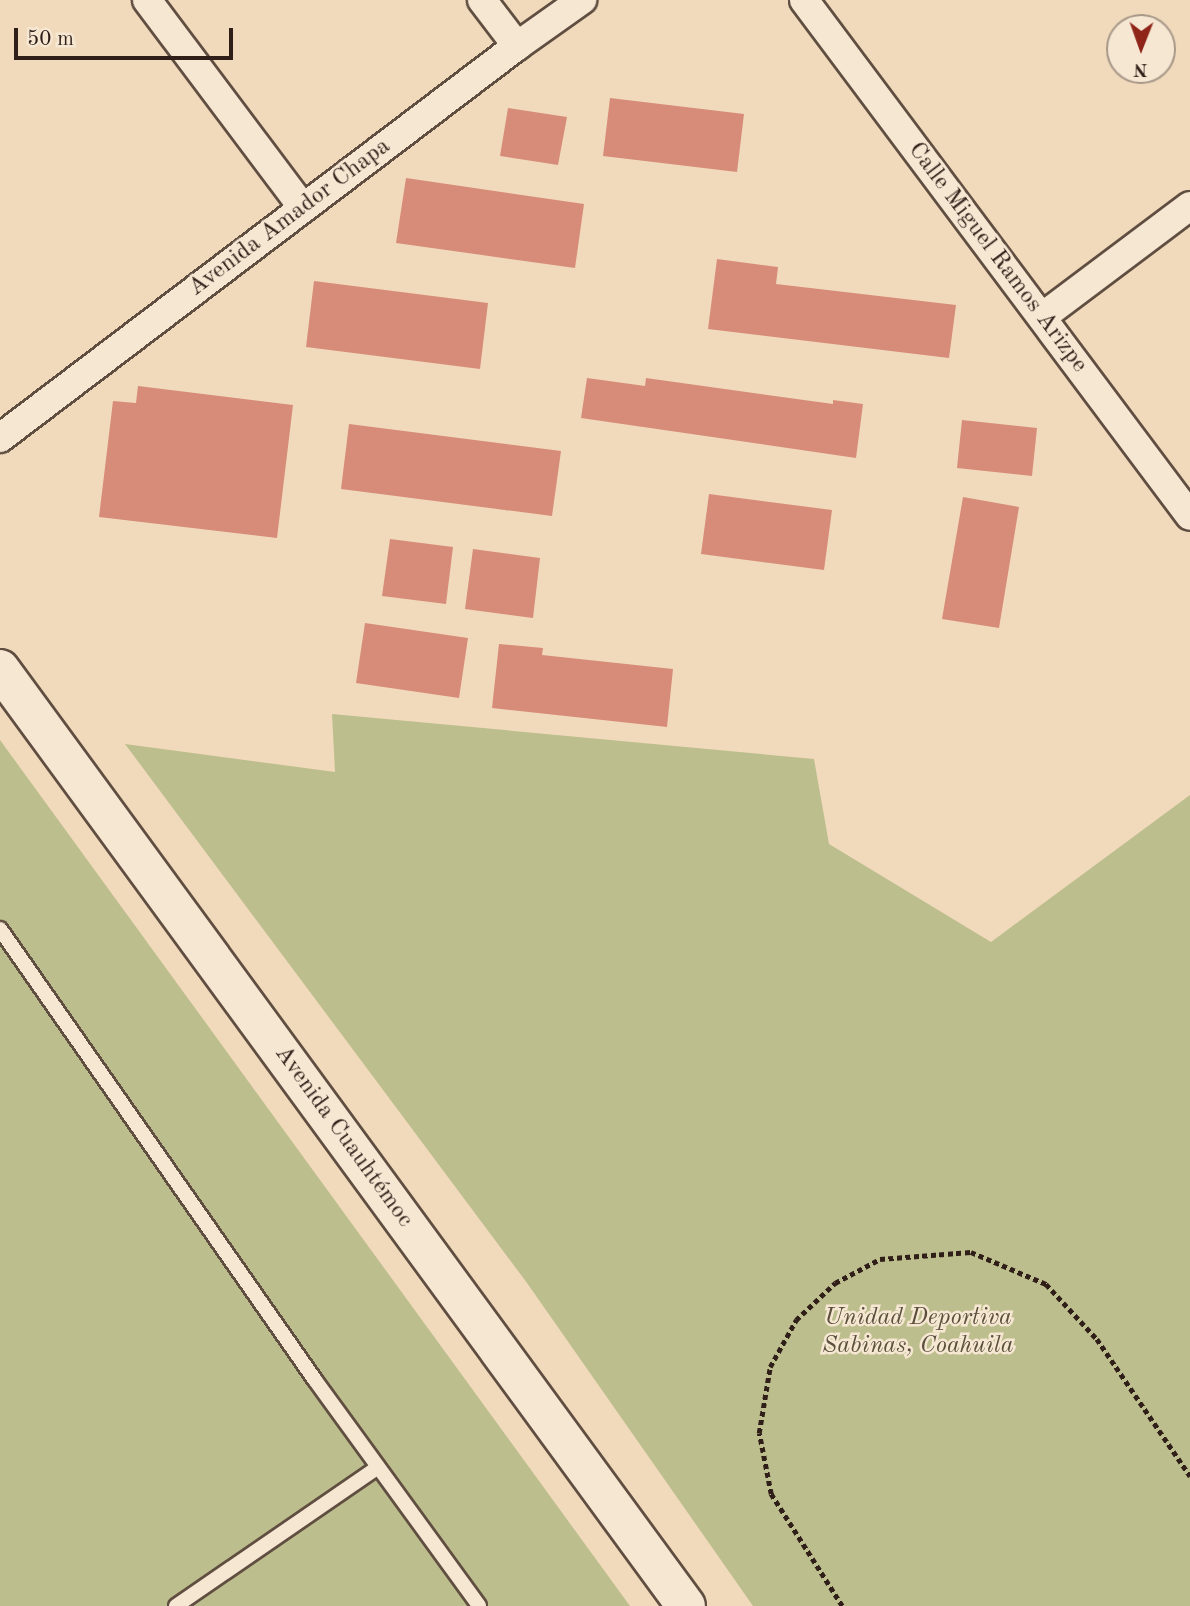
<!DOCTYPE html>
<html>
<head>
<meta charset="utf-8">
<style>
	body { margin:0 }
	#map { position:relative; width:1190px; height:1606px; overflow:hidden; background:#f1dabb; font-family:"Old Standard TT",serif }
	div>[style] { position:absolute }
	.green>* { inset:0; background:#bdbe8d }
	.building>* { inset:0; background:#d78c79 }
	.path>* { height:4.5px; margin-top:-2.25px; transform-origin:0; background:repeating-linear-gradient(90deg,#301f18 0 5px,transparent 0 8.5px) }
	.roads { filter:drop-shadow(2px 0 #604e41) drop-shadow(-2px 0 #604e41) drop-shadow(0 2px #604e41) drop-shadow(0 -2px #604e41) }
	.lane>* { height:14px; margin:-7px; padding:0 7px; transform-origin:7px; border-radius:7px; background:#f6e7d3 }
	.street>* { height:28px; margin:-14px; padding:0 14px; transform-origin:14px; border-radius:14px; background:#f6e7d3 }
	.secondary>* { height:38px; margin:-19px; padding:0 19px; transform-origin:19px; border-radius:19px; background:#f6e7d3 }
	span { translate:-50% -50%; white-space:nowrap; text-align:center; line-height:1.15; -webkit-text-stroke:5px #f6e7d3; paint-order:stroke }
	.street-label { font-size:24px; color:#301f18 }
	.park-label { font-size:24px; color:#5a4f3b; font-style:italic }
	.north { position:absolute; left:1106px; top:14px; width:70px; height:70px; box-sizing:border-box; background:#f6e7d3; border:2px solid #a79788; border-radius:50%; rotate:181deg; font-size:19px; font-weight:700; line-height:28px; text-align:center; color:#301f18 }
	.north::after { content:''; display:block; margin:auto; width:24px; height:32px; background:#8f2418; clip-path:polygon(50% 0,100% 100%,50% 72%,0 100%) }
	.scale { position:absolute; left:14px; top:28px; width:219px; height:32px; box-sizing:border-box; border:4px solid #301f18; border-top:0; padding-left:9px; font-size:21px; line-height:24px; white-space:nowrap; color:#301f18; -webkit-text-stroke:5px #f6e7d3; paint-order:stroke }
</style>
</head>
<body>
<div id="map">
	<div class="green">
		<i style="clip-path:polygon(332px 714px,814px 759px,829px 844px,991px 942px,1190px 795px,1190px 1606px,753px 1606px,527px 1283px,125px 744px,335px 772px)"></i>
		<i style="clip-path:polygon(0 740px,630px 1606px,0 1606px)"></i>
	</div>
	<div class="building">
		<i style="clip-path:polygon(610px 98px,744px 114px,737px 172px,603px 156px)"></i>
		<i style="clip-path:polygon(508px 108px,567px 117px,558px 165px,500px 156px)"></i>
		<i style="clip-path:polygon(406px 178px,584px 204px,575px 268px,396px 243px)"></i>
		<i style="clip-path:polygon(717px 259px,778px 267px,776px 284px,956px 305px,949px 358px,708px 329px)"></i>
		<i style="clip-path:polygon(314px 281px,488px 303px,480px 369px,306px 347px)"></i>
		<i style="clip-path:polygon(587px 378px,645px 386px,646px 378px,833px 404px,833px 400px,863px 404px,856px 458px,581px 418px)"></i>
		<i style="clip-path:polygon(138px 386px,293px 405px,277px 538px,99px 517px,113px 401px,136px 403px)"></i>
		<i style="clip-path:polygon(962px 420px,1037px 428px,1032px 476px,957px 468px)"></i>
		<i style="clip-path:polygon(349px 424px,561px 451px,552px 516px,341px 489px)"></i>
		<i style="clip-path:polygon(709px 494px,832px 510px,824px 570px,701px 554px)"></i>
		<i style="clip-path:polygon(963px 497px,1019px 507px,999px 628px,942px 619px)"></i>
		<i style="clip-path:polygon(390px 539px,453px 547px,446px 604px,382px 596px)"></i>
		<i style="clip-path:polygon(473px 549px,540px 558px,533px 618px,465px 609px)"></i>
		<i style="clip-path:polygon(365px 623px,468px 638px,459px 698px,356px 683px)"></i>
		<i style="clip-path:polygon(499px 644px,543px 648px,542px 655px,673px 669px,667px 727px,492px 708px)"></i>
	</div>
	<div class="path">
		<i style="left:842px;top:1606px;width:133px;rotate:-122.4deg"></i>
		<i style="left:771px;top:1494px;width:62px;rotate:-101.1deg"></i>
		<i style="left:759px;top:1433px;width:67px;rotate:-80.5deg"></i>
		<i style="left:770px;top:1367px;width:54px;rotate:-61deg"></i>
		<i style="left:796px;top:1320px;width:54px;rotate:-43.5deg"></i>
		<i style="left:835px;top:1283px;width:51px;rotate:-28.1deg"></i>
		<i style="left:880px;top:1259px;width:91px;rotate:-4.4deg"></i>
		<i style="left:971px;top:1252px;width:82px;rotate:23.1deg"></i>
		<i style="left:1046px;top:1284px;width:75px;rotate:47.2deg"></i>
		<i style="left:1097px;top:1339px;width:166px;rotate:55.8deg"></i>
	</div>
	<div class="roads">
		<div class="lane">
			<i style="left:0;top:929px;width:550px;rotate:55.07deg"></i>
			<i style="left:315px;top:1380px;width:279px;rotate:54deg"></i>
			<i style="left:176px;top:1606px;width:245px;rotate:-34.5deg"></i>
		</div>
		<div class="street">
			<i style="left:147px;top:0;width:260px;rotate:53.1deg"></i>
			<i style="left:482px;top:0;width:58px;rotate:52.7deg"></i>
			<i style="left:804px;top:0;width:644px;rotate:53.2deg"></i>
			<i style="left:1042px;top:317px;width:185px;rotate:-36.9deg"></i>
			<i style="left:0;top:438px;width:649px;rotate:-37.17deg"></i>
			<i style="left:517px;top:46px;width:80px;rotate:-35.3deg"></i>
		</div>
		<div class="secondary">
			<i style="left:0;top:669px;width:1161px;rotate:53.79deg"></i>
		</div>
	</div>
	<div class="street-label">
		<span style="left:290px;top:218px;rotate:-37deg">Avenida Amador Chapa</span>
		<span style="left:997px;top:258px;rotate:53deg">Calle Miguel Ramos Arizpe</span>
		<span style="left:343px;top:1137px;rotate:54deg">Avenida Cuauhtémoc</span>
	</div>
	<div class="park-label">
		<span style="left:918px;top:1333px">Unidad Deportiva<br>Sabinas, Coahuila</span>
	</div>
	<div class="north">N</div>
	<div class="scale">50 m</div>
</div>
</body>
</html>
